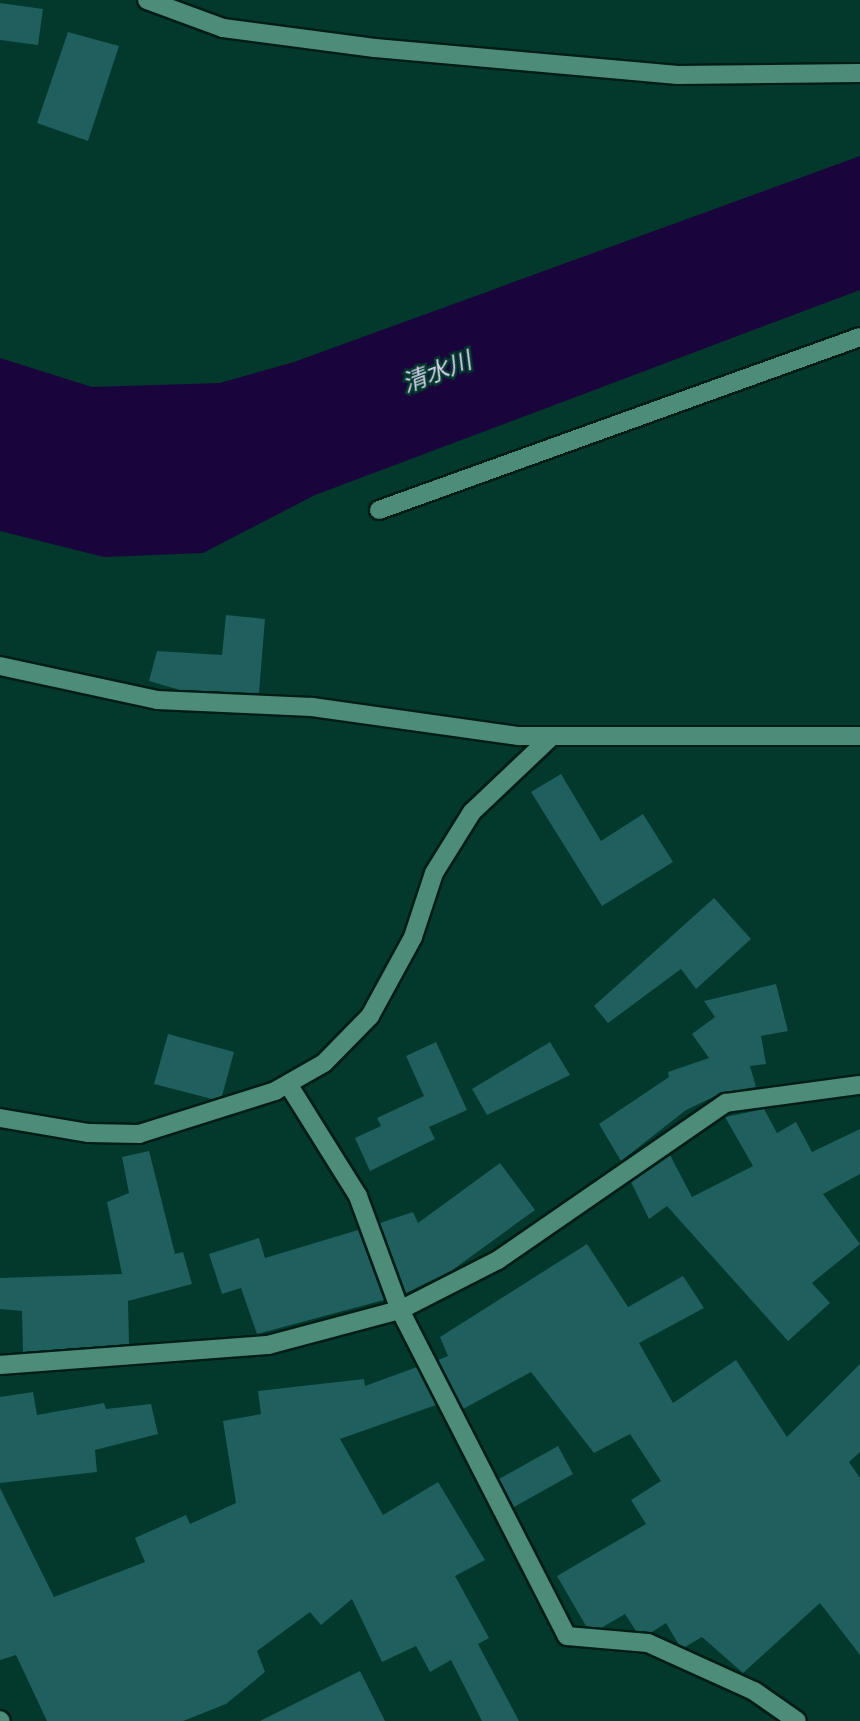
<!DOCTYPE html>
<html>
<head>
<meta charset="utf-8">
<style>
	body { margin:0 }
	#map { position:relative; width:860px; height:1721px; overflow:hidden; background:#03382c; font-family:"Fira Sans","Noto Sans JP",sans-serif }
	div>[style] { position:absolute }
	.water>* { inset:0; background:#19053c }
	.building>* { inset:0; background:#1f5f5d }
	.roads { filter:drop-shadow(2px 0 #001d15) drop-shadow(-2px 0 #001d15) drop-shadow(0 2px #001d15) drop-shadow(0 -2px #001d15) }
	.street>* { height:18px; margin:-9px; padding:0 9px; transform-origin:9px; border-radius:9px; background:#4d8c79 }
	span { translate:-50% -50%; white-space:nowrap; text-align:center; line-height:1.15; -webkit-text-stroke:5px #03382c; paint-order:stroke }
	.water-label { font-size:24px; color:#d6d2ed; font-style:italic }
</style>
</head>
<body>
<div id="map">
	<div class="water">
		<i style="clip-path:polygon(860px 156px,860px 290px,315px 495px,203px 553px,104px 557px,0 531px,0 358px,92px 387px,220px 383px,294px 362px)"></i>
	</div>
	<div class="building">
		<i style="clip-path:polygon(0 3px,43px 9px,38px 45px,0 40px)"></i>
		<i style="clip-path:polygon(68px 32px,119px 46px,88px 141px,37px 123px)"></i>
		<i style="clip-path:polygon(226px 615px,265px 619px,259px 693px,180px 690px,149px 681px,157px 651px,222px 655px)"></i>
		<i style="clip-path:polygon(561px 774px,601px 841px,643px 814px,673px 862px,602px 906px,531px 792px)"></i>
		<i style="clip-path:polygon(714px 898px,751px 939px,696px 989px,681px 969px,608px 1023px,594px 1006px)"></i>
		<i style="clip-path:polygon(776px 984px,788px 1031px,761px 1036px,766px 1064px,750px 1066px,756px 1087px,724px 1092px,686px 1110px,621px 1161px,599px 1124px,669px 1077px,668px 1072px,709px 1058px,692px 1034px,715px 1017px,704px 1001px)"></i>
		<i style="clip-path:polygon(168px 1034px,234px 1052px,222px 1096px,212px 1099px,154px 1084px)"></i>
		<i style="clip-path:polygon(436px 1042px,467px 1110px,429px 1127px,435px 1139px,370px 1171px,355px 1138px,381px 1126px,377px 1118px,424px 1096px,406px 1056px)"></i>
		<i style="clip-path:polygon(550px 1042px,570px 1075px,487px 1115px,472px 1089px)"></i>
		<i style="clip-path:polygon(764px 1109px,777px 1133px,796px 1122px,812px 1152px,860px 1129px,860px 1174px,823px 1194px,860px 1244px,812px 1283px,830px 1303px,788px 1341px,667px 1206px,649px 1219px,631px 1182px,670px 1155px,692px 1197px,753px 1166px,725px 1117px)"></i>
		<i style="clip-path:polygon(149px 1151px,175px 1254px,183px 1252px,192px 1284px,128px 1301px,129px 1344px,23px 1352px,22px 1311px,0 1309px,0 1278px,122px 1274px,107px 1202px,129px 1193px,122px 1157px)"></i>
		<i style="clip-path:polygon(500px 1163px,535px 1210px,451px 1271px,406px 1293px,380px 1223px,413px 1212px,418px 1223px)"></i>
		<i style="clip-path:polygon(358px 1230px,384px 1300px,257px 1334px,241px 1288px,222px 1294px,209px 1254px,259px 1238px,265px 1258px)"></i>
		<i style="clip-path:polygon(587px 1244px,628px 1307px,683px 1276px,704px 1308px,639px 1343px,673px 1403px,736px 1360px,787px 1437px,860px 1364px,860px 1452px,849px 1462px,860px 1478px,860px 1655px,820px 1603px,743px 1673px,702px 1637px,685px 1647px,679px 1645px,666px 1623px,652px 1632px,636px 1631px,625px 1614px,601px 1628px,586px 1626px,557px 1576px,646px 1524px,631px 1500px,661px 1481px,630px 1434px,594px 1453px,531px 1372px,463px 1409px,438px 1360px,448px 1356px,440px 1337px)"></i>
		<i style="clip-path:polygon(417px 1367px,436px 1405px,340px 1439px,383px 1515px,438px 1482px,485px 1560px,455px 1576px,489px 1638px,478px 1644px,519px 1721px,482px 1721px,451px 1660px,430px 1672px,416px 1646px,382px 1662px,352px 1599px,321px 1625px,310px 1612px,257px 1651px,265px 1672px,226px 1704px,183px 1721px,47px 1721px,16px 1655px,0 1660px,0 1488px,54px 1597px,145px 1562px,135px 1538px,186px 1515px,190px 1524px,236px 1503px,223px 1421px,261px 1414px,258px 1391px,364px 1379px,365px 1386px)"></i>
		<i style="clip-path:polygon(33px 1392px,37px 1415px,104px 1403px,106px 1409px,151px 1404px,158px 1434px,95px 1450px,97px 1472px,0 1483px,0 1397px)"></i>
		<i style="clip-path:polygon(558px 1446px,573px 1474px,514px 1507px,499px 1479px)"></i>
		<i style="clip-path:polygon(360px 1671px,385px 1721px,260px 1721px)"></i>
	</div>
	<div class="roads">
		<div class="street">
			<i style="left:147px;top:0;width:81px;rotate:20.2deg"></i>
			<i style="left:223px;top:28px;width:153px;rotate:7.5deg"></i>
			<i style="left:375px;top:48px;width:304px;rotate:5.1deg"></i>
			<i style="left:678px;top:75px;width:182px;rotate:-0.6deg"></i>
			<i style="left:379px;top:510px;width:511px;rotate:-19.78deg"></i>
			<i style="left:0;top:666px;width:161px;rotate:12.2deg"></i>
			<i style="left:157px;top:700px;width:155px;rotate:2.6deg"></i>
			<i style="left:312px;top:707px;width:209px;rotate:8deg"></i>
			<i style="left:519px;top:736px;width:341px"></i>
			<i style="left:288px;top:1084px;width:132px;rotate:58deg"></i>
			<i style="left:358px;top:1196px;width:121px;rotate:69.8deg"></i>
			<i style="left:400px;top:1310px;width:366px;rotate:62.9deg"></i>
			<i style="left:567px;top:1636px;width:81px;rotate:4.9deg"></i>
			<i style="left:648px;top:1643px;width:116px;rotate:24.4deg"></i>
			<i style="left:754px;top:1691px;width:52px;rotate:34.9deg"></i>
			<i style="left:0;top:1118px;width:90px;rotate:9.6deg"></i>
			<i style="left:89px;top:1133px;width:50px;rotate:1.1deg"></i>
			<i style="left:139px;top:1134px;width:143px;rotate:-17.5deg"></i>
			<i style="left:275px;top:1091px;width:56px;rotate:-29.7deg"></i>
			<i style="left:324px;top:1063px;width:66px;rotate:-45.6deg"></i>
			<i style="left:370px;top:1016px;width:90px;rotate:-61.4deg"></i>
			<i style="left:413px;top:937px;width:67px;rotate:-71.8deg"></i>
			<i style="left:434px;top:873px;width:72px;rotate:-58.1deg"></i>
			<i style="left:472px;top:812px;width:109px;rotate:-43.5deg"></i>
			<i style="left:0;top:1365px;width:269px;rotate:-4.3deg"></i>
			<i style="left:268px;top:1345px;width:137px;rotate:-14.9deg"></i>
			<i style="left:400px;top:1310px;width:110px;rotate:-27deg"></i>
			<i style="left:498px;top:1260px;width:277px;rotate:-34.6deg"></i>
			<i style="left:726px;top:1103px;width:135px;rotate:-7.7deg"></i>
			<i style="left:0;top:1720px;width:1px;rotate:45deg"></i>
		</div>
	</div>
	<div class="water-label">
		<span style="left:437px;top:373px;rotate:-21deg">清水川</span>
	</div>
</div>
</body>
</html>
